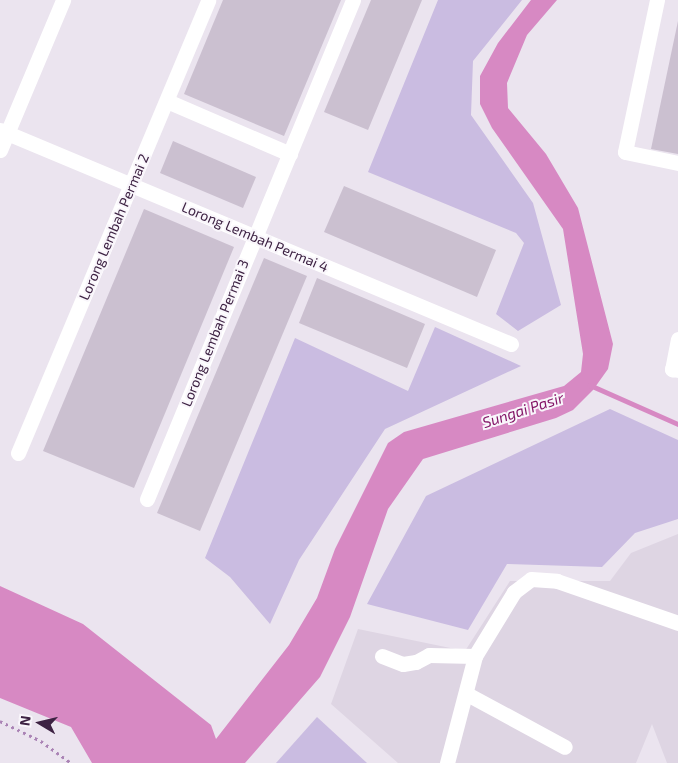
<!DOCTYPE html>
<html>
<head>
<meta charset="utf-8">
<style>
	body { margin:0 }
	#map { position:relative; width:678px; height:763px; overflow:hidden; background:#ebe4ef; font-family:"Exo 2",sans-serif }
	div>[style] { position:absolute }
	.built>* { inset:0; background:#ded5e3 }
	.green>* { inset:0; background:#cabce1 }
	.water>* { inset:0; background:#d789c3 }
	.stream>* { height:4.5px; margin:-2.25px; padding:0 2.25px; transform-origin:2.25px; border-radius:2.25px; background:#d789c3 }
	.building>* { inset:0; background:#cbc0d0 }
	.path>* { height:2.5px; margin-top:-1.25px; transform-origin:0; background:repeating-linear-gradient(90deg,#aa83b5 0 2.5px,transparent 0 6.5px) }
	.minor>* { height:15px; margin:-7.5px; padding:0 7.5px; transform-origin:7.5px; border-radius:7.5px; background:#fff }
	span { translate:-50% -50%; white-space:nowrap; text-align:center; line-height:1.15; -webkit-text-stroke:4px #f9f6fb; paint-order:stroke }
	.street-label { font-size:14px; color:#3d2243 }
	.water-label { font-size:15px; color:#841667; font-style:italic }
	.north { position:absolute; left:15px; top:698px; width:50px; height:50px; -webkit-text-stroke:4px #f9f6fb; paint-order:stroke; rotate:279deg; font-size:14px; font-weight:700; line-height:20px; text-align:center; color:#3d2243 }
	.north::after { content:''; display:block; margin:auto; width:18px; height:22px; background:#3d2243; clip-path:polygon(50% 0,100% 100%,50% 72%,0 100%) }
</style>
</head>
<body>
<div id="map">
	<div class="built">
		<i style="clip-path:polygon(678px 534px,678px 763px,667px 763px,652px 724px,636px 763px,398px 763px,331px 704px,358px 629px,465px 651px,510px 581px,610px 581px,631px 553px)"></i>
	</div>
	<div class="green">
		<i style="clip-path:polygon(438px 0,522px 0,473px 61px,471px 115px,533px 203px,561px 305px,518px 331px,496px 314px,524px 243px,516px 233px,368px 172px)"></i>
		<i style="clip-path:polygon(435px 327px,521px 366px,385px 429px,299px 560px,270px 624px,230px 577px,205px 558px,295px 338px,408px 391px)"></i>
		<i style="clip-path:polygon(610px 409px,678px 440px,678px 519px,635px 533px,602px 567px,507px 564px,468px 630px,367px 604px,426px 496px)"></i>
		<i style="clip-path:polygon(317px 717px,367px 763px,276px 763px)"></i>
	</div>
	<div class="water">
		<i style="clip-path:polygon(531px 0,557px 0,527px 35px,507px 83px,508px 108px,546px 154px,578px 208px,613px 344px,608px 369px,593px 390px,573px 410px,556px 418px,423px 459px,388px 509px,350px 617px,320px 677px,245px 763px,92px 763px,71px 727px,0 698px,0 586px,83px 624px,211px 725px,216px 739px,289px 645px,317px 598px,335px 549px,388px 443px,404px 432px,564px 386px,581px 372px,583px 354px,563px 229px,492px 128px,480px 104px,480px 76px,498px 43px)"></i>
	</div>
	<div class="stream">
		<i style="left:590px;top:385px;width:96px;rotate:23.9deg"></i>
	</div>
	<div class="building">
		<i style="clip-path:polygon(223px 0,341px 0,284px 136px,184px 94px)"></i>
		<i style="clip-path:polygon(371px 0,422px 0,368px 130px,324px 112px)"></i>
		<i style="clip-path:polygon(678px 21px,678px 154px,651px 149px)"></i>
		<i style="clip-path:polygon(173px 141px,256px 177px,243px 208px,160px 173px)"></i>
		<i style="clip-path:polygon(344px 186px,496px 250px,477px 297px,324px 232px)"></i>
		<i style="clip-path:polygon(144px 209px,234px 247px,134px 488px,43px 451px)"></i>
		<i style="clip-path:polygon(264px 258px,307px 276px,200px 531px,157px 513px)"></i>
		<i style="clip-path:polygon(317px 278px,425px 324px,407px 368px,299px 323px)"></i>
	</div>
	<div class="path">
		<i style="left:0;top:721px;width:46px;rotate:26deg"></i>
		<i style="left:41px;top:741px;width:37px;rotate:36deg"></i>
	</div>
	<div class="minor">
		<i style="left:657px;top:0;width:155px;rotate:101.9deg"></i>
		<i style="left:625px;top:152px;width:54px;rotate:11.7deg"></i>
		<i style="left:167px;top:101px;width:134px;rotate:23.3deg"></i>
		<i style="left:0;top:130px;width:554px;rotate:22.72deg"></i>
		<i style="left:0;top:150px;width:163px;rotate:-67.2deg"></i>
		<i style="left:678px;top:339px;width:31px;rotate:101deg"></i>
		<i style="left:672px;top:369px;width:6px;rotate:9deg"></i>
		<i style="left:18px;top:453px;width:491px;rotate:-67.2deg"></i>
		<i style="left:147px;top:499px;width:540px;rotate:-67.57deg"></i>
		<i style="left:382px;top:656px;width:22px;rotate:21deg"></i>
		<i style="left:403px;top:664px;width:13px;rotate:-9deg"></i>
		<i style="left:416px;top:662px;width:15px;rotate:-28deg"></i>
		<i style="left:429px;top:655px;width:46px;rotate:1.2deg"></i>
		<i style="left:467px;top:694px;width:111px;rotate:28.4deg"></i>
		<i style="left:447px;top:763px;width:111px;rotate:-75.3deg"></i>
		<i style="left:475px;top:656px;width:75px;rotate:-58.6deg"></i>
		<i style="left:514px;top:592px;width:21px;rotate:-37deg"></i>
		<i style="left:531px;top:579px;width:26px;rotate:4deg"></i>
		<i style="left:557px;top:581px;width:128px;rotate:19.1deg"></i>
	</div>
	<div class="street-label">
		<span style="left:114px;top:227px;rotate:-67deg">Lorong Lembah Permai 2</span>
		<span style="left:255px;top:237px;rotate:23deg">Lorong Lembah Permai 4</span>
		<span style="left:215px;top:333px;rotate:-68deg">Lorong Lembah Permai 3</span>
	</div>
	<div class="water-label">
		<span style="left:523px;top:410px;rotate:-18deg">Sungai Pasir</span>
	</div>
	<div class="north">N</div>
</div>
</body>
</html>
